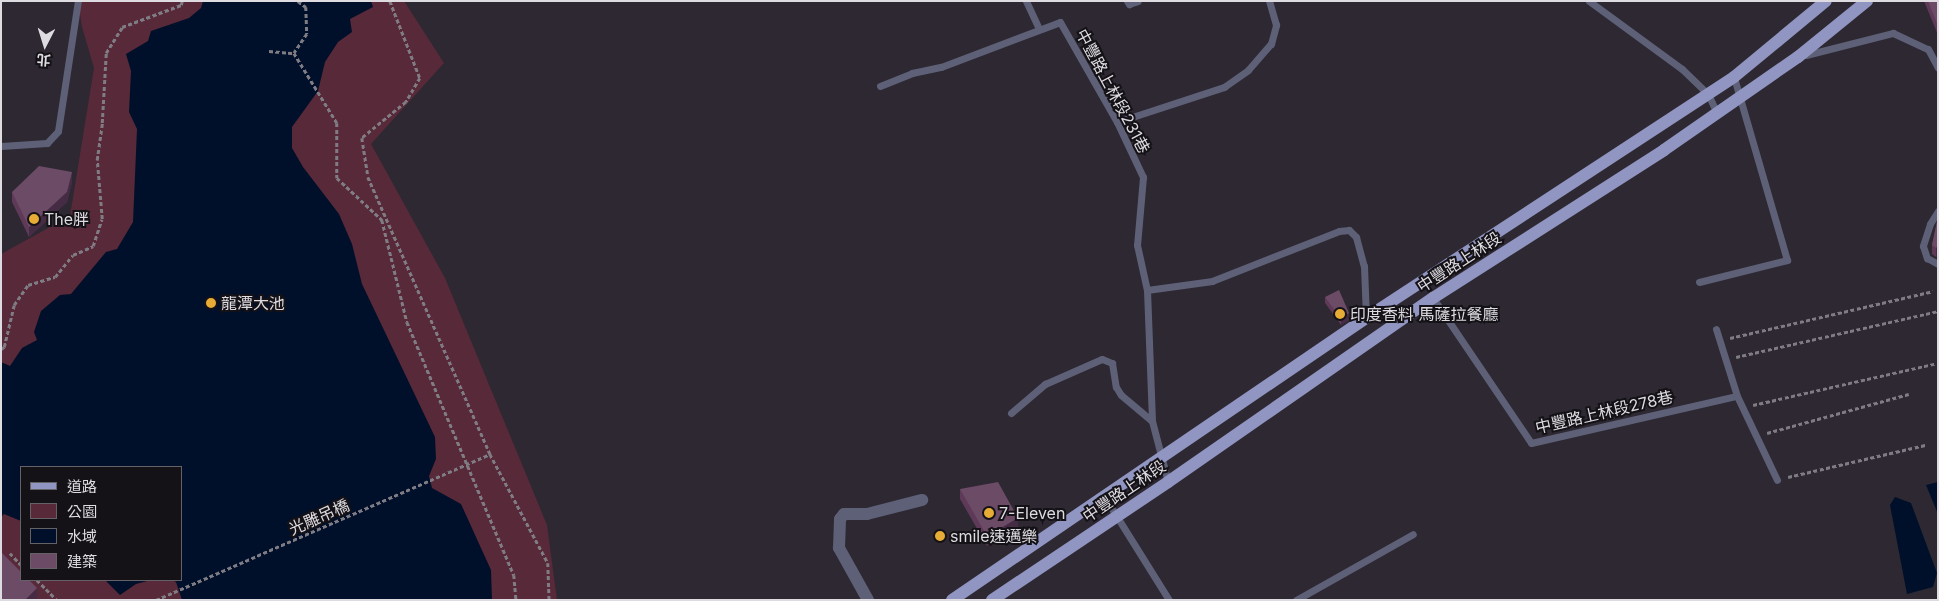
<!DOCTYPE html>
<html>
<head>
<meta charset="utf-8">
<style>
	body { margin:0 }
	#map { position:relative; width:1939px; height:601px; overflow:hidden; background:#2d2832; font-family:Inter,"Noto Sans TC",sans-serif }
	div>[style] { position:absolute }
	.green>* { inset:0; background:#582938 }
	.water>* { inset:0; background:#00102a }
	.path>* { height:2.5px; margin-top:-1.25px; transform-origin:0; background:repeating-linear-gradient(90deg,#807c84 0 4px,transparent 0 6.5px) }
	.service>* { height:7px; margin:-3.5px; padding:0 3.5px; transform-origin:3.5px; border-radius:3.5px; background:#5d6076 }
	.minor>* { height:12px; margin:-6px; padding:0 6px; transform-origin:6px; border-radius:6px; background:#5d6076 }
	.primary>* { height:12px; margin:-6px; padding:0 6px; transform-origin:6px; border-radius:6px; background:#9095c1 }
	.wall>* { inset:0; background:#5f3958 }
	.shaded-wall>* { inset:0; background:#452b43 }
	.building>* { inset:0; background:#6c4b67 }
	.dots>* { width:14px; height:14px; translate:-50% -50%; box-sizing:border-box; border:2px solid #141216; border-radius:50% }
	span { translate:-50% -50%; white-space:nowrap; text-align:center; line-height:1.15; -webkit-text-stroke:4px #141216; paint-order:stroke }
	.street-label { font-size:16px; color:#dedbe1 }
	.poi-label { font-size:16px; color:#dedbe1 }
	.left { translate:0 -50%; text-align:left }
	.frame { position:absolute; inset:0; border:2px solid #dedbe1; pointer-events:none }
	.legend { position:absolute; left:20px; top:466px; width:162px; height:115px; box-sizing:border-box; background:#141216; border:1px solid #656267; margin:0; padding:6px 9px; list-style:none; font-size:15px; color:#dedbe1 }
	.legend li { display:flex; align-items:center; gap:10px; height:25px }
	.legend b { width:25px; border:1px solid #656267 }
	.north { position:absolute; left:20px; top:20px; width:50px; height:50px; -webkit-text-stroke:4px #141216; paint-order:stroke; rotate:185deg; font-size:14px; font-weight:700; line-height:20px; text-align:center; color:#dedbe1 }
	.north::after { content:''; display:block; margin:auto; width:18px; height:22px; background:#dedbe1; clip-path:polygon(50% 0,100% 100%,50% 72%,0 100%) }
</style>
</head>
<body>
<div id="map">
	<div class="green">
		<i style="clip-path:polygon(evenodd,78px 1px,404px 1px,444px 63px,371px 144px,445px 278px,547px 525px,557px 600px,1px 600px,1px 254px,70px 216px,94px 68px,82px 27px,78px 1px,21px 467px,181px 467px,181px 580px,21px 580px,21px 467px)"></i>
	</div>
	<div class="water">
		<i style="clip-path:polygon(203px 1px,371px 1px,373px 7px,350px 19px,352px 32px,338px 42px,325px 62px,318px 91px,292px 127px,292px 148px,303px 167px,339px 214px,352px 244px,362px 284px,435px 437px,436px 459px,429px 476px,432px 488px,461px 504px,491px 570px,492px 600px,182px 600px,176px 582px,172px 580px,181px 580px,181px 467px,21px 467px,21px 521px,4px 514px,1px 517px,1px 362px,10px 366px,22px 348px,37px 340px,34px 332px,41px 311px,60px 295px,71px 294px,106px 252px,117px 249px,133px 222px,137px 129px,129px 112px,131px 71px,126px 54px,148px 41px,151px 31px,189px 18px,201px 8px)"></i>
		<i style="clip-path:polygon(1938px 482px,1938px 514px,1926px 485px)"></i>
		<i style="clip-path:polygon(1895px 497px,1911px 503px,1937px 573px,1933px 587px,1907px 594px,1890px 505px)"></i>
		<i style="clip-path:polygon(105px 580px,151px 580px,136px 584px,120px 595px)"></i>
	</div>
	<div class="path">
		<i style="left:298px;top:1px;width:10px;rotate:37deg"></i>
		<i style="left:306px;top:7px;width:27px;rotate:88deg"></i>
		<i style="left:307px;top:34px;width:23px;rotate:124deg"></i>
		<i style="left:294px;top:53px;width:82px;rotate:58.4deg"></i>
		<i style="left:337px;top:123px;width:55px;rotate:90deg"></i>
		<i style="left:337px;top:178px;width:62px;rotate:43deg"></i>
		<i style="left:382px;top:220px;width:105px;rotate:76.2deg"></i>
		<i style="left:407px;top:322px;width:275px;rotate:67.1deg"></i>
		<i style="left:514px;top:575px;width:25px;rotate:85deg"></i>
		<i style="left:390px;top:1px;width:83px;rotate:68.7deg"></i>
		<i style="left:420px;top:78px;width:28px;rotate:120deg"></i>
		<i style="left:406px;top:102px;width:57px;rotate:140.7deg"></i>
		<i style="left:362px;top:138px;width:39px;rotate:81deg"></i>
		<i style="left:368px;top:177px;width:303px;rotate:66.2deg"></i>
		<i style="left:490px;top:454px;width:123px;rotate:62deg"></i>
		<i style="left:548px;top:563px;width:37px;rotate:88deg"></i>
		<i style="left:269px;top:51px;width:25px;rotate:5deg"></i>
		<i style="left:1730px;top:338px;width:208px;rotate:-13deg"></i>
		<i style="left:1px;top:349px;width:4px;rotate:-34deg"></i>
		<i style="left:4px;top:347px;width:43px;rotate:-76.6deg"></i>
		<i style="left:14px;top:305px;width:24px;rotate:-55deg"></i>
		<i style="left:28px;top:285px;width:28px;rotate:-17deg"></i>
		<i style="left:55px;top:277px;width:28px;rotate:-51deg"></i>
		<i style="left:73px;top:255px;width:22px;rotate:-24deg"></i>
		<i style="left:93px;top:246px;width:28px;rotate:-72deg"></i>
		<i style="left:102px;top:219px;width:59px;rotate:-94.8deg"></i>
		<i style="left:97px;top:160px;width:37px;rotate:-82deg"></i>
		<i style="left:102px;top:123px;width:70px;rotate:-86.7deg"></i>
		<i style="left:106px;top:53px;width:31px;rotate:-58deg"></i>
		<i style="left:122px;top:27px;width:63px;rotate:-20.4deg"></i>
		<i style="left:181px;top:5px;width:4px;rotate:-76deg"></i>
		<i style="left:1736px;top:357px;width:207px;rotate:-12.8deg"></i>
		<i style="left:1753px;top:405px;width:190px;rotate:-12.8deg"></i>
		<i style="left:1767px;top:433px;width:147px;rotate:-15.4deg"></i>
		<i style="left:1788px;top:477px;width:142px;rotate:-13.1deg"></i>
		<i style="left:10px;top:553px;width:16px;rotate:47deg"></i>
		<i style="left:37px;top:580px;width:28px;rotate:45deg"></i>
		<i style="left:156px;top:600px;width:365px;rotate:-23.6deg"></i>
	</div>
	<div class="service">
		<i style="left:1026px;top:1px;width:31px;rotate:65deg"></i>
		<i style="left:1127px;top:1px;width:4px;rotate:56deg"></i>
		<i style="left:1129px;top:4px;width:9px;rotate:-18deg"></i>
		<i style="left:1589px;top:1px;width:115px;rotate:36.2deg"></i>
		<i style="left:1682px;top:69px;width:36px;rotate:44deg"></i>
		<i style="left:1708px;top:94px;width:19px;rotate:65deg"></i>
		<i style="left:1806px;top:55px;width:90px;rotate:-14.2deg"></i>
		<i style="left:1893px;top:33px;width:38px;rotate:25deg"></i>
		<i style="left:1928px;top:49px;width:21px;rotate:62deg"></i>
		<i style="left:880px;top:86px;width:35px;rotate:-22deg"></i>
		<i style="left:912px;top:73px;width:30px;rotate:-12deg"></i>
		<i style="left:941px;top:67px;width:127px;rotate:-20.7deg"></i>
		<i style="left:1060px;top:22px;width:115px;rotate:60.3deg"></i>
		<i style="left:1117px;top:122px;width:61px;rotate:64.7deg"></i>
		<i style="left:1143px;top:177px;width:68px;rotate:95deg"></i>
		<i style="left:1137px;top:245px;width:46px;rotate:77.5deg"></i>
		<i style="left:1147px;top:290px;width:131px;rotate:87.8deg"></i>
		<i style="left:1152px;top:421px;width:63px;rotate:75.3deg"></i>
		<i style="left:1117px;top:122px;width:113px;rotate:-18.1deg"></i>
		<i style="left:1224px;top:87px;width:29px;rotate:-35deg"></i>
		<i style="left:1248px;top:70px;width:35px;rotate:-49deg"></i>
		<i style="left:1271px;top:44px;width:20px;rotate:-75deg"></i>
		<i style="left:1276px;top:25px;width:25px;rotate:-106deg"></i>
		<i style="left:1px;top:146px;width:46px;rotate:-3.7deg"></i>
		<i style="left:47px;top:143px;width:16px;rotate:-47deg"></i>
		<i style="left:58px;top:131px;width:132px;rotate:-81.3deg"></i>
		<i style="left:1938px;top:211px;width:15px;rotate:122deg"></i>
		<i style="left:1930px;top:224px;width:23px;rotate:108deg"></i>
		<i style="left:1923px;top:246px;width:13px;rotate:72deg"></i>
		<i style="left:1927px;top:258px;width:13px;rotate:29deg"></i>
		<i style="left:1699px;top:282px;width:91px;rotate:-14deg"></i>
		<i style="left:1787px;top:260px;width:191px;rotate:-106.2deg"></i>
		<i style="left:1147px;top:290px;width:66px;rotate:-7.9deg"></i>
		<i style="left:1212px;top:281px;width:136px;rotate:-21.5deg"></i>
		<i style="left:1339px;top:231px;width:10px;rotate:-6deg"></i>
		<i style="left:1349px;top:230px;width:10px;rotate:45deg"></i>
		<i style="left:1356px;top:237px;width:30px;rotate:75deg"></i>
		<i style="left:1364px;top:266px;width:52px;rotate:87.8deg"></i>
		<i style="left:1433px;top:298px;width:175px;rotate:55.9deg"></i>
		<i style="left:1531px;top:443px;width:211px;rotate:-12.9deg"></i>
		<i style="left:1716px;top:329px;width:70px;rotate:72.6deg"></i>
		<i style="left:1737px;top:396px;width:93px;rotate:64.5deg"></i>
		<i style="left:1011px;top:413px;width:45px;rotate:-40.5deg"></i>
		<i style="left:1045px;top:384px;width:62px;rotate:-23.7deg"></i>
		<i style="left:1102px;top:359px;width:11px;rotate:22deg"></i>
		<i style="left:1112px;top:363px;width:24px;rotate:81deg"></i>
		<i style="left:1116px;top:387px;width:9px;rotate:58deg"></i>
		<i style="left:1121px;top:395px;width:40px;rotate:40deg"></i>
		<i style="left:1104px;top:496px;width:123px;rotate:58deg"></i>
		<i style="left:1296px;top:600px;width:134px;rotate:-29.4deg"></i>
	</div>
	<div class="minor">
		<i style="left:868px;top:600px;width:60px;rotate:-119.1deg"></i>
		<i style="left:839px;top:548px;width:29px;rotate:-88deg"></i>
		<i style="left:840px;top:519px;width:6px;rotate:-51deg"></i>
		<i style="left:844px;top:514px;width:23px"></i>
		<i style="left:867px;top:514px;width:57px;rotate:-14.3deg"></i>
	</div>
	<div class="primary">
		<i style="left:952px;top:600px;width:501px;rotate:-34.26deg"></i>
		<i style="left:1366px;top:318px;width:440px;rotate:-33.2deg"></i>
		<i style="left:1734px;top:77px;width:119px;rotate:-39.6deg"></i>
		<i style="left:992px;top:600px;width:212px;rotate:-33.8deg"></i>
		<i style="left:1168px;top:482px;width:323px;rotate:-34.8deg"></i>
		<i style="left:1433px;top:298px;width:274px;rotate:-32.6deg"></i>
		<i style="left:1664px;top:150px;width:163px;rotate:-34.8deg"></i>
		<i style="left:1798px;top:57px;width:89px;rotate:-39.1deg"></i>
	</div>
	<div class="wall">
		<i style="clip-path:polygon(1924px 1px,1938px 1px,1938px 35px)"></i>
		<i style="clip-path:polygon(72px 182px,67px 202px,29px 237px,12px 202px,12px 192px)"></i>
		<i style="clip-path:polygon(1938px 217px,1938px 255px,1936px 257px,1932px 254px,1932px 245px)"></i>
		<i style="clip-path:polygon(1325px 297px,1349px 320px,1341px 325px,1325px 303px)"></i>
		<i style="clip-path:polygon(960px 489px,1018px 528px,987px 546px,960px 499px)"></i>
	</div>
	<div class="shaded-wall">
		<i style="clip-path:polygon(72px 172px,72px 182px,67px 202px,29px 237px,29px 227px)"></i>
		<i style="clip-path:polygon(1938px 245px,1938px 255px,1936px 257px,1936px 248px)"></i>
		<i style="clip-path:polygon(1349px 313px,1349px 320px,1341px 325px,1341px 319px)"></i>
		<i style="clip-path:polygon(1018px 518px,1018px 528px,987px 546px,987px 536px)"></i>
		<i style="clip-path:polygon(37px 588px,37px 600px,25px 600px)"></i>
	</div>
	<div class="building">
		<i style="clip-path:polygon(1928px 1px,1938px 1px,1938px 26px)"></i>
		<i style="clip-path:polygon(39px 166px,72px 172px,67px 192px,29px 227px,12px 192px)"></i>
		<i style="clip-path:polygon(1938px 217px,1938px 245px,1936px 248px,1932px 245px)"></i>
		<i style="clip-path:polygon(1339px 290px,1349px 313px,1341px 319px,1325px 297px)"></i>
		<i style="clip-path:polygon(998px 482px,1018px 518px,987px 536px,960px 489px)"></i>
		<i style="clip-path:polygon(1px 552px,21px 572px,21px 580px,29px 580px,37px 588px,25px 600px,1px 600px)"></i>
	</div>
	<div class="dots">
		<i style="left:34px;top:219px;background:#e6ac36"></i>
		<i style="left:211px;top:303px;background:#e6ac36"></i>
		<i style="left:1340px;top:314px;background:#e6ac36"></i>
		<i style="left:989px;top:513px;background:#e6ac36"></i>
		<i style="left:940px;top:536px;background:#e6ac36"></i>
	</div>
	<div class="street-label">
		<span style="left:1113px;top:91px;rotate:62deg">中豐路上林段231巷</span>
		<span style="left:1459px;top:262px;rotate:-33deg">中豐路上林段</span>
		<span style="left:1604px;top:412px;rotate:-13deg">中豐路上林段278巷</span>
		<span style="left:1124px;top:491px;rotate:-34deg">中豐路上林段</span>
		<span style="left:319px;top:517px;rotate:-24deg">光雕吊橋</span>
	</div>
	<div class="poi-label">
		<span class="left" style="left:44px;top:219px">The胖</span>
		<span class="left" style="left:221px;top:303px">龍潭大池</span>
		<span class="left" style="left:1350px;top:314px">印度香料 馬薩拉餐廳</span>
		<span class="left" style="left:999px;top:513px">7-Eleven</span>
		<span class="left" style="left:950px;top:536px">smile速邁樂</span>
	</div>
	<div class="frame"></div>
	<ul class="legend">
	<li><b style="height:6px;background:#9095c1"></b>道路</li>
	<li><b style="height:14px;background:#582938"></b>公園</li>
	<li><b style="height:14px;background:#00102a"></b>水域</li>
	<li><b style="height:14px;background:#6c4b67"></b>建築</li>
	</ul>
	<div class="north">北</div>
</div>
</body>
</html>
